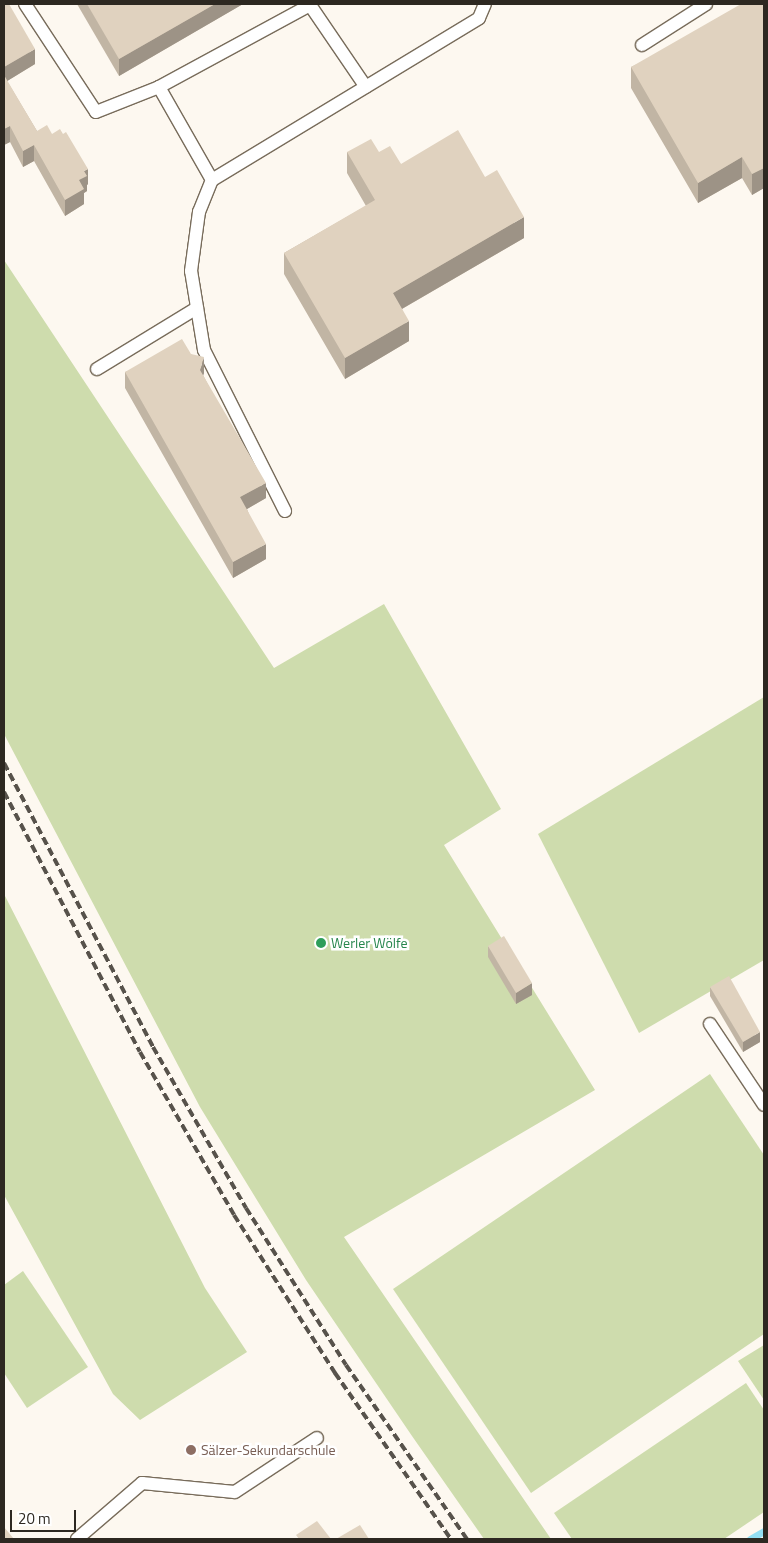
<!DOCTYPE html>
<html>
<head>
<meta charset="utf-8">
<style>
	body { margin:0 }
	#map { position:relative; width:768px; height:1543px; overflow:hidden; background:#fdf8f0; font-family:"Titillium Web",sans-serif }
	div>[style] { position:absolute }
	.green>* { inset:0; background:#cedcad }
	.stream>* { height:7px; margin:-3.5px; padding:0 3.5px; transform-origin:3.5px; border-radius:3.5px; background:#93dff3 }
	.roads { filter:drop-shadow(1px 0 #786c5b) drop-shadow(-1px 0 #786c5b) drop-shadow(0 1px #786c5b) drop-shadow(0 -1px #786c5b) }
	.service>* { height:12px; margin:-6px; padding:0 6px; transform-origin:6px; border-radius:6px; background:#fff }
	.rail>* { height:4px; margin-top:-2px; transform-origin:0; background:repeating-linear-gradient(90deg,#57524b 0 8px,transparent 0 12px) }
	.wall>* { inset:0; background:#c1b5a4 }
	.shaded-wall>* { inset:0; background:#9d9386 }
	.building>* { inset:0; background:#e0d2bf }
	.dots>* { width:14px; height:14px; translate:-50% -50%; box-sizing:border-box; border:2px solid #fff; border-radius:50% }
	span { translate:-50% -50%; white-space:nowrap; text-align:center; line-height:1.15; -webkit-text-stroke:5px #fff; paint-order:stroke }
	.leisure-label { font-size:14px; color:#27864d }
	.left { translate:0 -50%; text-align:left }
	.education-label { font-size:14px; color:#785e54 }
	.frame { position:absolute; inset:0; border:5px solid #2d2821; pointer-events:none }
	.scale { position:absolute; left:10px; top:1510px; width:66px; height:22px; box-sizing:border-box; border:2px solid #2d2821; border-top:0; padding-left:6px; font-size:15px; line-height:18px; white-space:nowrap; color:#2d2821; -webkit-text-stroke:4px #fff; paint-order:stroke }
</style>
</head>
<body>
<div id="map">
	<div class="green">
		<i style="clip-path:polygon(4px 260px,274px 668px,384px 604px,501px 809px,444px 845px,595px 1090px,344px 1237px,551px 1539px,484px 1539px,412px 1436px,306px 1280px,200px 1107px,4px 734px)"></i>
		<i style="clip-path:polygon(764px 697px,764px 960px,639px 1033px,538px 834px)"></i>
		<i style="clip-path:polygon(4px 894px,205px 1288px,247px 1352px,140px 1420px,113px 1394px,4px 1195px)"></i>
		<i style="clip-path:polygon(710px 1074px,764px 1155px,764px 1334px,531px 1493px,393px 1289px)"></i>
		<i style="clip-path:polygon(23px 1271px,88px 1367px,27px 1408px,4px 1373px,4px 1285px)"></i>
		<i style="clip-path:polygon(764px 1345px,764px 1400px,738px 1361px)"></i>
		<i style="clip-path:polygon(746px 1383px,764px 1410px,764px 1512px,724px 1539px,572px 1539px,554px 1513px)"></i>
	</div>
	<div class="stream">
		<i style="left:750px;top:1539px;width:16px;rotate:-30deg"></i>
	</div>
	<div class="roads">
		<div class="service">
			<i style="left:25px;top:4px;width:129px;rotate:56.7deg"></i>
			<i style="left:96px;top:112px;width:68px;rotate:-21.6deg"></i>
			<i style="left:642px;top:45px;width:76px;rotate:-32.6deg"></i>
			<i style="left:212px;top:180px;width:107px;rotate:-119.7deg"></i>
			<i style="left:159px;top:87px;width:172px;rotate:-28.5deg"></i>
			<i style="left:310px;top:5px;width:99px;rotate:55.7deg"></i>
			<i style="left:97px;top:369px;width:117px;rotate:-31.4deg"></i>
			<i style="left:285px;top:511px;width:180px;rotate:-116.7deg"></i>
			<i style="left:204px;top:350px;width:80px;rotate:-99.3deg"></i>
			<i style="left:191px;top:271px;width:60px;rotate:-82.3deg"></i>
			<i style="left:199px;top:212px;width:35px;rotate:-68deg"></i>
			<i style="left:212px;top:180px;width:312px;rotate:-31.2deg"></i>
			<i style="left:479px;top:18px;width:15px;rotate:-67deg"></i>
			<i style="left:710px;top:1024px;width:97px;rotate:56.3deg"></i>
			<i style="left:77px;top:1539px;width:86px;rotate:-40.7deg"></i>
			<i style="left:142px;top:1483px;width:93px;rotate:5.5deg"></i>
			<i style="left:235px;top:1492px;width:98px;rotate:-33.4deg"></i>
		</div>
	</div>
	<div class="rail">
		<i style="left:4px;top:763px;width:321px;rotate:62.3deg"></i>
		<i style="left:153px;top:1047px;width:186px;rotate:60deg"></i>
		<i style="left:246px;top:1208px;width:186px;rotate:57.5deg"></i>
		<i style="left:346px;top:1365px;width:212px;rotate:55.2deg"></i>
		<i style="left:4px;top:792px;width:293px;rotate:62.4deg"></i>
		<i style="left:140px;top:1052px;width:188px;rotate:60deg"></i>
		<i style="left:234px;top:1215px;width:188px;rotate:57.4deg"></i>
		<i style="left:335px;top:1373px;width:203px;rotate:55.1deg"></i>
	</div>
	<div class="wall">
		<i style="clip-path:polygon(4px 4px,35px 64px,7px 81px,37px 131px,52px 134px,88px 184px,87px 185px,87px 191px,84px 193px,84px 204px,65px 216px,34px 161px,23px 167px,10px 142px,4px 145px)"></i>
		<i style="clip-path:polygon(77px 4px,243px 4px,119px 76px)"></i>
		<i style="clip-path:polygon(764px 4px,764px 188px,752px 195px,742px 178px,698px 203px,631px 88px,631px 67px)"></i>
		<i style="clip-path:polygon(347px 152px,379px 152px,401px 164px,485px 177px,524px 238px,402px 309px,409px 341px,345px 379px,284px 274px,284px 253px,366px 206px,347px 173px)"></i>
		<i style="clip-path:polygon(191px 354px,204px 373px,203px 375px,266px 498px,247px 509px,266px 559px,233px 578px,125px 388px,125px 372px)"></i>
		<i style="clip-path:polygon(488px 946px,532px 995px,516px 1004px,488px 957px)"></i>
		<i style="clip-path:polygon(710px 987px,760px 1042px,743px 1052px,710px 996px)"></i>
	</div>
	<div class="shaded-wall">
		<i style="clip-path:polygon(215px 4px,243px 4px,119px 76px,119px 59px)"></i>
		<i style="clip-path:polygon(35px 49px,35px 64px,4px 83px,4px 67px)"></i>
		<i style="clip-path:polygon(10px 126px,10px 142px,4px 145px,4px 129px)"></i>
		<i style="clip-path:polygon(34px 145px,34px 161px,23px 167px,23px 151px)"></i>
		<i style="clip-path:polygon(742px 157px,742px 178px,698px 203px,698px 183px)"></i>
		<i style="clip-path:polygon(764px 168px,764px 188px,752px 195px,752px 174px)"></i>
		<i style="clip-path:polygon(88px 169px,88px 184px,87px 185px,87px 191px,84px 193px,84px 204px,65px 216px,65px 200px,79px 180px,84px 171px)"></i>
		<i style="clip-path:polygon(524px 217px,524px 238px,393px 314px,393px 293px)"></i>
		<i style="clip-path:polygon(409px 321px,409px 341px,345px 379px,345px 358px)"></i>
		<i style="clip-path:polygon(204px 357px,204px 373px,200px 385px,200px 370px)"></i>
		<i style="clip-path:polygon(266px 483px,266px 498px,240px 513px,240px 497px)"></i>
		<i style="clip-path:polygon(266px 544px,266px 559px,233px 578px,233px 562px)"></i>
		<i style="clip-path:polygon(532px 983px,532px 995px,516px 1004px,516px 993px)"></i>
		<i style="clip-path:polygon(760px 1032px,760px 1042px,743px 1052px,743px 1042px)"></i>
	</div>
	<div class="building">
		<i style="clip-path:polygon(4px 4px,9px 4px,35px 49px,4px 67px)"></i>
		<i style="clip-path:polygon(87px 4px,215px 4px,119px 59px)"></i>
		<i style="clip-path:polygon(741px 4px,764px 4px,764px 168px,752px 174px,742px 157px,698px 183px,631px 67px)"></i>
		<i style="clip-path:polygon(4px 75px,37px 131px,47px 125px,52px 134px,60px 129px,63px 134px,66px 132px,88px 169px,84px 171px,87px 176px,79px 180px,84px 189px,65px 200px,34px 145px,23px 151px,10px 126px,4px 129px)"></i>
		<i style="clip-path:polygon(458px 130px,485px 177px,497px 170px,524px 217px,393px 293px,409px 321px,345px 358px,284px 253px,375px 200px,347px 152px,371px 139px,379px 152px,390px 146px,401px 164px)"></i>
		<i style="clip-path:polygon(182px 339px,191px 354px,204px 357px,200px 370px,266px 483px,240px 497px,266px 544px,233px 562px,125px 372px)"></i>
		<i style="clip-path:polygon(504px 936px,532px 983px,516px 993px,488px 946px)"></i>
		<i style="clip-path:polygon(729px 976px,760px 1032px,743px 1042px,710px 987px)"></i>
		<i style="clip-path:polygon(317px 1521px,331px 1539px,299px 1539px,296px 1535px)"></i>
		<i style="clip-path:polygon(360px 1525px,369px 1539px,336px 1539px)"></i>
		<i style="clip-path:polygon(4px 1527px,14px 1539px,4px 1539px)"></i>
	</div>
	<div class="dots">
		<i style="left:321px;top:943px;background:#2e9e5b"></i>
		<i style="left:191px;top:1450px;background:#8d6e63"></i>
	</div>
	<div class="leisure-label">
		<span class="left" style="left:331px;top:943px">Werler Wölfe</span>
	</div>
	<div class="education-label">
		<span class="left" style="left:201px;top:1450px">Sälzer-Sekundarschule</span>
	</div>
	<div class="frame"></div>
	<div class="scale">20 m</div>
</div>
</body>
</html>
